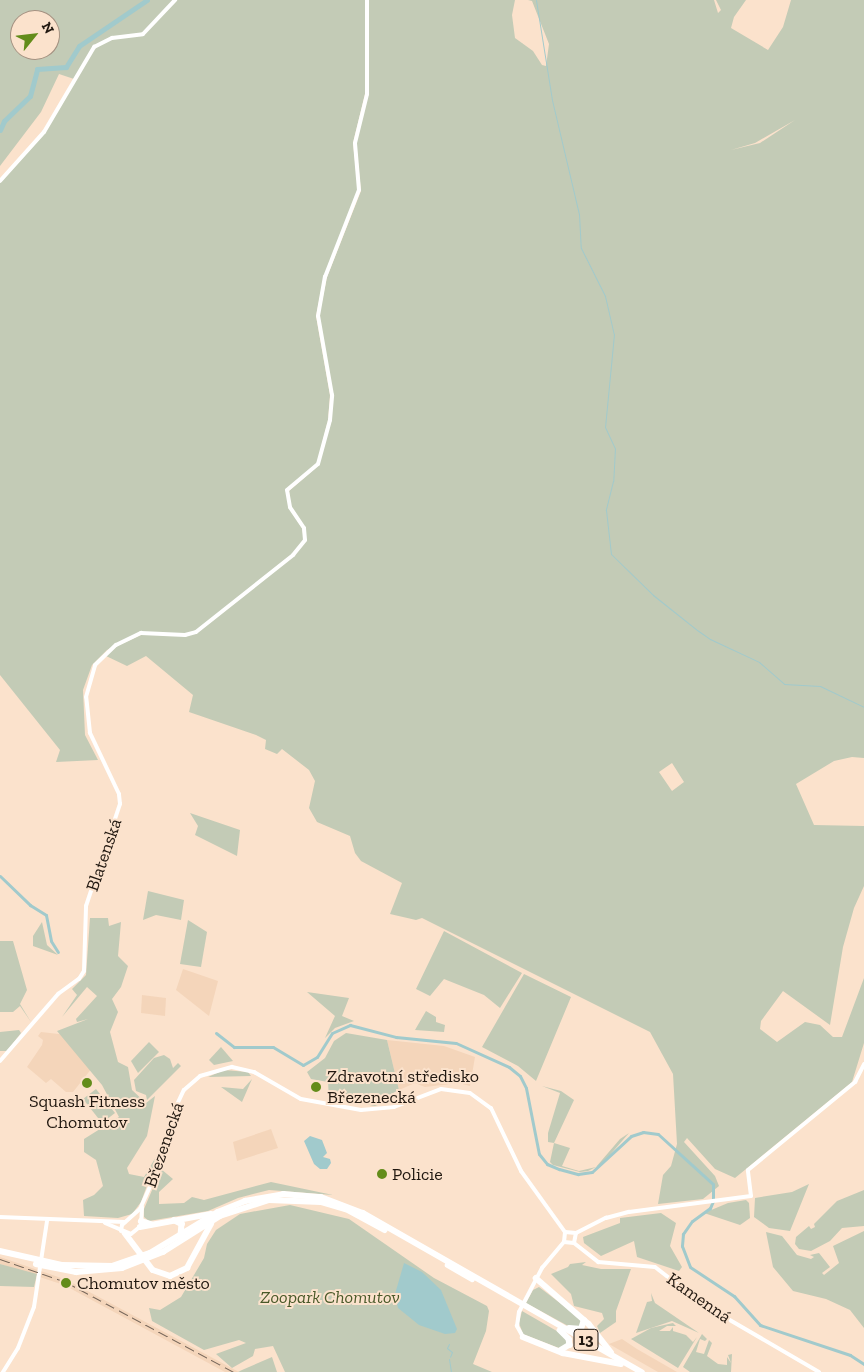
<!DOCTYPE html>
<html>
<head>
<meta charset="utf-8">
<style>
	body { margin:0 }
	#map { position:relative; width:864px; height:1372px; overflow:hidden; background:#fbe2cc; font-family:"Zilla Slab",serif }
	div>[style] { position:absolute }
	.built>* { inset:0; background:#f4d5ba }
	.green>* { inset:0; background:#c3cbb6 }
	.water>* { inset:0; background:#a1cacc }
	.stream>* { height:1px; margin:-0.5px; padding:0 0.5px; transform-origin:0.5px; border-radius:0.5px; background:#a1cacc }
	.canal>* { height:3px; margin:-1.5px; padding:0 1.5px; transform-origin:1.5px; border-radius:1.5px; background:#a1cacc }
	.river>* { height:5px; margin:-2.5px; padding:0 2.5px; transform-origin:2.5px; border-radius:2.5px; background:#a1cacc }
	.secondary>* { height:4px; margin:-2px; padding:0 2px; transform-origin:2px; border-radius:2px; background:#fff }
	.highway>* { height:5.5px; margin:-2.75px; padding:0 2.75px; transform-origin:2.75px; border-radius:2.75px; background:#fff }
	.rail>* { height:1px; margin-top:-0.5px; transform-origin:0; background:repeating-linear-gradient(90deg,#766659 0 10px,transparent 0 15px) }
	.dots>* { width:14px; height:14px; translate:-50% -50%; box-sizing:border-box; border:2px solid #fbe2cc; border-radius:50% }
	span { translate:-50% -50%; white-space:nowrap; text-align:center; line-height:1.15; -webkit-text-stroke:4px #fbe2cc; paint-order:stroke }
	.shield-label span { padding:1px 4px; background:#fbe2cc; border:1px solid; border-radius:4px; -webkit-text-stroke-width:0 }
	.shield-label { font-size:16px; color:#211810; font-weight:700 }
	.street-label { font-size:18px; color:#211810 }
	.poi-label { font-size:18px; color:#211810 }
	.left { translate:0 -50%; text-align:left }
	.park-label { font-size:18px; color:#495929; font-style:italic }
	.north { position:absolute; left:10px; top:10px; width:50px; height:50px; box-sizing:border-box; background:#fbe2cc; border:1px solid #a49181; border-radius:50%; rotate:61deg; font-size:14px; font-weight:700; line-height:20px; text-align:center; color:#211810 }
	.north::after { content:''; display:block; margin:auto; width:18px; height:22px; background:#638c1a; clip-path:polygon(50% 0,100% 100%,50% 72%,0 100%) }
</style>
</head>
<body>
<div id="map">
	<div class="built">
		<i style="clip-path:polygon(183px 969px,218px 981px,209px 1016px,176px 990px)"></i>
		<i style="clip-path:polygon(142px 995px,166px 998px,165px 1016px,141px 1013px)"></i>
		<i style="clip-path:polygon(41px 1032px,85px 1037px,92px 1068px,73px 1092px,66px 1092px,51px 1079px,46px 1083px,27px 1067px,42px 1045px,43px 1040px,38px 1036px)"></i>
		<i style="clip-path:polygon(387px 1040px,444px 1046px,475px 1057px,470px 1086px,459px 1083px,425px 1087px,415px 1083px,399px 1090px)"></i>
		<i style="clip-path:polygon(271px 1129px,278px 1148px,237px 1161px,233px 1142px)"></i>
		<i style="clip-path:polygon(0 1257px,67px 1280px,239px 1372px,225px 1372px,64px 1285px,0 1264px)"></i>
		<i style="clip-path:polygon(622px 1339px,637px 1349px,677px 1372px,658px 1372px,609px 1344px)"></i>
	</div>
	<div class="green">
		<i style="clip-path:polygon(evenodd,0 0,174px 0,142px 33px,112px 37px,93px 46px,74px 79px,59px 74px,41px 112px,0 166px,0 0,20px 20px,50px 20px,50px 50px,20px 50px,20px 20px)"></i>
		<i style="clip-path:polygon(177px 0,366px 0,365px 94px,353px 143px,358px 190px,324px 276px,316px 316px,330px 395px,328px 420px,317px 464px,286px 490px,289px 508px,302px 528px,304px 540px,292px 554px,196px 631px,185px 634px,140px 632px,107px 650px,92px 665px,83px 690px,85px 735px,98px 760px,56px 762px,60px 750px,0 675px,0 183px,45px 133px,95px 48px,112px 39px,143px 35px)"></i>
		<i style="clip-path:polygon(evenodd,369px 0,515px 0,512px 15px,515px 38px,533px 51px,542px 65px,546px 66px,549px 44px,532px 1px,528px 0,714px 0,718px 13px,721px 10px,716px 0,746px 0,734px 17px,731px 28px,768px 50px,783px 27px,791px 0,864px 0,864px 758px,852px 757px,834px 761px,796px 784px,814px 825px,864px 826px,864px 886px,854px 908px,843px 947px,830px 1025px,783px 991px,761px 1021px,760px 1029px,777px 1042px,805px 1022px,820px 1025px,833px 1037px,842px 1037px,864px 978px,864px 1043px,852px 1082px,735px 1178px,715px 1169px,687px 1138px,684px 1142px,715px 1176px,719px 1186px,703px 1199px,658px 1204px,663px 1175px,671px 1166px,677px 1144px,673px 1074px,650px 1032px,422px 918px,416px 920px,390px 914px,402px 883px,361px 861px,355px 853px,350px 836px,317px 822px,309px 808px,315px 781px,309px 770px,282px 749px,277px 754px,265px 749px,266px 740px,256px 735px,189px 712px,193px 695px,146px 656px,127px 666px,106px 656px,117px 646px,141px 635px,197px 633px,294px 556px,306px 540px,305px 527px,291px 507px,289px 491px,319px 465px,333px 395px,319px 316px,327px 277px,361px 191px,356px 143px,368px 94px,369px 0,795px 120px,760px 143px,731px 150px,755px 143px,795px 120px,369px 0,672px 763px,684px 782px,672px 791px,659px 772px,672px 763px)"></i>
		<i style="clip-path:polygon(190px 813px,240px 830px,237px 856px,195px 835px,198px 826px)"></i>
		<i style="clip-path:polygon(148px 891px,184px 900px,181px 920px,156px 915px,143px 920px)"></i>
		<i style="clip-path:polygon(90px 918px,108px 918px,109px 926px,121px 922px,118px 956px,128px 966px,121px 987px,112px 999px,118px 1012px,110px 1032px,118px 1062px,128px 1067px,132px 1090px,146px 1103px,155px 1096px,147px 1136px,127px 1168px,129px 1174px,144px 1177px,160px 1150px,141px 1202px,132px 1214px,118px 1218px,84px 1216px,83px 1200px,94px 1195px,103px 1186px,96px 1160px,84px 1152px,84px 1139px,119px 1117px,102px 1085px,57px 1031px,88px 1019px,77px 1022px,76px 1019px,97px 996px,87px 987px,62px 1017px,77px 995px,72px 989px,86px 975px)"></i>
		<i style="clip-path:polygon(188px 920px,207px 932px,201px 967px,180px 964px)"></i>
		<i style="clip-path:polygon(42px 922px,47px 945px,58px 955px,33px 946px,33px 936px)"></i>
		<i style="clip-path:polygon(444px 931px,522px 973px,500px 1008px,484px 995px,444px 979px,430px 996px,416px 989px)"></i>
		<i style="clip-path:polygon(0 941px,13px 941px,27px 990px,20px 1004px,31px 1022px,20px 1006px,13px 1012px,0 1012px)"></i>
		<i style="clip-path:polygon(524px 974px,571px 997px,536px 1081px,518px 1066px,482px 1047px)"></i>
		<i style="clip-path:polygon(307px 992px,349px 998px,342px 1016px,354px 1021px,335px 1028px,325px 1038px,335px 1016px)"></i>
		<i style="clip-path:polygon(426px 1011px,436px 1017px,436px 1022px,445px 1025px,444px 1032px,415px 1030px)"></i>
		<i style="clip-path:polygon(19px 1030px,21px 1033px,7px 1051px,0 1051px,0 1032px)"></i>
		<i style="clip-path:polygon(346px 1033px,387px 1040px,399px 1090px,387px 1096px,383px 1103px,375px 1106px,329px 1098px,328px 1082px,311px 1079px,307px 1072px,325px 1058px,334px 1041px)"></i>
		<i style="clip-path:polygon(149px 1042px,159px 1052px,138px 1073px,131px 1061px)"></i>
		<i style="clip-path:polygon(221px 1047px,233px 1061px,214px 1065px,209px 1060px)"></i>
		<i style="clip-path:polygon(164px 1055px,170px 1059px,173px 1068px,178px 1063px,181px 1066px,147px 1100px,146px 1095px,136px 1091px,134px 1080px,154px 1058px)"></i>
		<i style="clip-path:polygon(224px 1070px,248px 1072px,251px 1076px,208px 1077px)"></i>
		<i style="clip-path:polygon(252px 1079px,242px 1102px,221px 1087px,243px 1089px)"></i>
		<i style="clip-path:polygon(542px 1086px,561px 1091px,574px 1100px,554px 1143px,570px 1148px,562px 1166px,579px 1171px,596px 1167px,620px 1139px,629px 1133px,602px 1164px,588px 1171px,580px 1172px,553px 1165px,550px 1162px,554px 1143px,548px 1142px,548px 1133px,560px 1093px)"></i>
		<i style="clip-path:polygon(96px 1089px,115px 1113px,102px 1123px,83px 1099px)"></i>
		<i style="clip-path:polygon(161px 1169px,173px 1179px,159px 1192px,159px 1204px,184px 1203px,192px 1197px,204px 1200px,271px 1182px,333px 1195px,269px 1190px,238px 1198px,208px 1211px,149px 1221px,144px 1217px,144px 1209px)"></i>
		<i style="clip-path:polygon(809px 1184px,790px 1231px,769px 1228px,754px 1217px,755px 1198px,792px 1192px)"></i>
		<i style="clip-path:polygon(864px 1190px,864px 1226px,842px 1228px,830px 1241px,811px 1251px,799px 1249px,795px 1244px,796px 1237px,809px 1226px,811px 1229px,815px 1227px,814px 1224px,837px 1201px)"></i>
		<i style="clip-path:polygon(746px 1200px,749px 1203px,750px 1218px,740px 1225px,704px 1213px,728px 1203px)"></i>
		<i style="clip-path:polygon(290px 1205px,349px 1219px,434px 1278px,487px 1306px,489px 1311px,486px 1331px,473px 1364px,492px 1372px,285px 1372px,273px 1346px,255px 1349px,253px 1356px,232px 1368px,216px 1354px,246px 1343px,239px 1340px,204px 1350px,152px 1321px,149px 1308px,160px 1310px,181px 1297px,204px 1258px,207px 1244px,216px 1230px,240px 1214px)"></i>
		<i style="clip-path:polygon(661px 1213px,676px 1223px,670px 1246px,682px 1267px,679px 1271px,637px 1257px,634px 1241px,601px 1256px,584px 1243px,583px 1237px,620px 1223px,620px 1218px)"></i>
		<i style="clip-path:polygon(864px 1231px,864px 1328px,850px 1310px,826px 1299px,793px 1291px,773px 1267px,766px 1232px,782px 1236px,797px 1255px,811px 1259px,814px 1257px,810px 1255px,819px 1253px,830px 1267px,822px 1273px,824px 1275px,839px 1263px,833px 1246px)"></i>
		<i style="clip-path:polygon(586px 1262px,582px 1265px,601px 1269px,631px 1269px,616px 1311px,616px 1322px,600px 1333px,597px 1326px,604px 1319px,602px 1313px,574px 1306px,571px 1294px,551px 1274px,568px 1267px,570px 1264px)"></i>
		<i style="clip-path:polygon(0 1264px,37px 1274px,34px 1287px,0 1286px)"></i>
		<i style="clip-path:polygon(539px 1287px,581px 1319px,580px 1327px,570px 1327px,526px 1303px,533px 1290px)"></i>
		<i style="clip-path:polygon(651px 1293px,655px 1303px,699px 1333px,672px 1321px,636px 1333px,647px 1302px,652px 1301px)"></i>
		<i style="clip-path:polygon(522px 1311px,562px 1334px,569px 1342px,564px 1350px,523px 1334px,519px 1323px)"></i>
		<i style="clip-path:polygon(673px 1323px,676px 1326px,667px 1326px,659px 1331px,670px 1331px,673px 1327px,673px 1331px,686px 1335px,693px 1342px,697px 1337px,678px 1368px,631px 1339px,651px 1328px)"></i>
		<i style="clip-path:polygon(702px 1334px,707px 1339px,705px 1341px,700px 1339px,696px 1352px,704px 1354px,709px 1340px,712px 1343px,707px 1356px,718px 1364px,727px 1365px,727px 1357px,731px 1363px,728px 1355px,732px 1354px,731px 1372px,690px 1372px,683px 1367px)"></i>
		<i style="clip-path:polygon(272px 1357px,277px 1372px,238px 1372px,242px 1370px)"></i>
	</div>
	<div class="water">
		<i style="clip-path:polygon(310px 1136px,322px 1140px,327px 1153px,323px 1157px,330px 1159px,331px 1163px,327px 1169px,320px 1169px,314px 1164px,304px 1141px)"></i>
		<i style="clip-path:polygon(404px 1263px,422px 1272px,441px 1290px,457px 1329px,455px 1333px,445px 1334px,419px 1325px,398px 1308px,395px 1294px)"></i>
	</div>
	<div class="stream">
		<i style="left:536px;top:0;width:101px;rotate:80.9deg"></i>
		<i style="left:552px;top:100px;width:117px;rotate:76.7deg"></i>
		<i style="left:579px;top:214px;width:34px;rotate:87deg"></i>
		<i style="left:581px;top:248px;width:54px;rotate:63.4deg"></i>
		<i style="left:605px;top:296px;width:39px;rotate:77deg"></i>
		<i style="left:614px;top:334px;width:93px;rotate:95.5deg"></i>
		<i style="left:605px;top:427px;width:23px;rotate:65deg"></i>
		<i style="left:615px;top:448px;width:33px;rotate:93deg"></i>
		<i style="left:613px;top:481px;width:30px;rotate:104deg"></i>
		<i style="left:606px;top:510px;width:44px;rotate:83.5deg"></i>
		<i style="left:611px;top:554px;width:59px;rotate:44.3deg"></i>
		<i style="left:653px;top:595px;width:56px;rotate:38.5deg"></i>
		<i style="left:697px;top:630px;width:16px;rotate:35deg"></i>
		<i style="left:710px;top:639px;width:54px;rotate:25.1deg"></i>
		<i style="left:759px;top:662px;width:33px;rotate:41deg"></i>
		<i style="left:784px;top:684px;width:36px;rotate:3deg"></i>
		<i style="left:820px;top:686px;width:49px;rotate:25.5deg"></i>
		<i style="left:449px;top:1344px;width:4px;rotate:117deg"></i>
		<i style="left:447px;top:1348px;width:6px;rotate:39deg"></i>
		<i style="left:452px;top:1352px;width:5px;rotate:112deg"></i>
		<i style="left:449px;top:1359px;width:13px;rotate:81deg"></i>
	</div>
	<div class="canal">
		<i style="left:0;top:876px;width:42px;rotate:44deg"></i>
		<i style="left:30px;top:905px;width:19px;rotate:32deg"></i>
		<i style="left:46px;top:915px;width:26px;rotate:79deg"></i>
		<i style="left:51px;top:941px;width:13px;rotate:58deg"></i>
		<i style="left:216px;top:1033px;width:23px;rotate:38deg"></i>
		<i style="left:234px;top:1047px;width:39px"></i>
		<i style="left:273px;top:1047px;width:35px;rotate:31deg"></i>
		<i style="left:303px;top:1065px;width:16px;rotate:-30deg"></i>
		<i style="left:317px;top:1057px;width:28px;rotate:-58deg"></i>
		<i style="left:332px;top:1033px;width:20px;rotate:-24deg"></i>
		<i style="left:350px;top:1025px;width:48px;rotate:14.6deg"></i>
		<i style="left:396px;top:1037px;width:60px;rotate:5.7deg"></i>
		<i style="left:456px;top:1043px;width:58px;rotate:24.4deg"></i>
		<i style="left:509px;top:1067px;width:14px;rotate:39deg"></i>
		<i style="left:520px;top:1076px;width:13px;rotate:63deg"></i>
		<i style="left:526px;top:1088px;width:67px;rotate:78.9deg"></i>
		<i style="left:539px;top:1154px;width:13px;rotate:51deg"></i>
		<i style="left:547px;top:1164px;width:13px;rotate:23deg"></i>
		<i style="left:559px;top:1169px;width:20px;rotate:15deg"></i>
		<i style="left:578px;top:1174px;width:14px;rotate:-8deg"></i>
		<i style="left:592px;top:1172px;width:53px;rotate:-42.7deg"></i>
		<i style="left:631px;top:1136px;width:13px;rotate:-18deg"></i>
		<i style="left:643px;top:1132px;width:15px;rotate:8deg"></i>
		<i style="left:658px;top:1134px;width:74px;rotate:42.3deg"></i>
		<i style="left:713px;top:1184px;width:17px;rotate:90deg"></i>
		<i style="left:713px;top:1201px;width:8px;rotate:113deg"></i>
		<i style="left:710px;top:1208px;width:22px;rotate:144deg"></i>
		<i style="left:692px;top:1221px;width:16px;rotate:125deg"></i>
		<i style="left:683px;top:1234px;width:12px;rotate:95deg"></i>
		<i style="left:682px;top:1246px;width:22px;rotate:69deg"></i>
		<i style="left:690px;top:1267px;width:53px;rotate:33.4deg"></i>
		<i style="left:734px;top:1296px;width:39px;rotate:48deg"></i>
		<i style="left:760px;top:1325px;width:95px;rotate:18.4deg"></i>
		<i style="left:850px;top:1355px;width:17px;rotate:33deg"></i>
	</div>
	<div class="river">
		<i style="left:0;top:130px;width:10px;rotate:-66deg"></i>
		<i style="left:4px;top:121px;width:36px;rotate:-44deg"></i>
		<i style="left:30px;top:96px;width:28px;rotate:-75deg"></i>
		<i style="left:37px;top:69px;width:29px;rotate:-4deg"></i>
		<i style="left:66px;top:67px;width:25px;rotate:-58deg"></i>
		<i style="left:79px;top:46px;width:82px;rotate:-34.1deg"></i>
	</div>
	<div class="secondary">
		<i style="left:0;top:181px;width:66px;rotate:-48.1deg"></i>
		<i style="left:44px;top:132px;width:99px;rotate:-59.5deg"></i>
		<i style="left:94px;top:47px;width:20px;rotate:-27deg"></i>
		<i style="left:112px;top:38px;width:31px;rotate:-7deg"></i>
		<i style="left:143px;top:34px;width:47px;rotate:-46.7deg"></i>
		<i style="left:0;top:1061px;width:89px;rotate:-49.1deg"></i>
		<i style="left:58px;top:994px;width:26px;rotate:-36deg"></i>
		<i style="left:79px;top:979px;width:9px;rotate:-58deg"></i>
		<i style="left:84px;top:971px;width:65px;rotate:-88.2deg"></i>
		<i style="left:86px;top:906px;width:108px;rotate:-71.6deg"></i>
		<i style="left:120px;top:804px;width:10px;rotate:-96deg"></i>
		<i style="left:119px;top:794px;width:68px;rotate:-115.4deg"></i>
		<i style="left:90px;top:733px;width:36px;rotate:-96deg"></i>
		<i style="left:86px;top:697px;width:33px;rotate:-74deg"></i>
		<i style="left:95px;top:665px;width:29px;rotate:-44deg"></i>
		<i style="left:116px;top:645px;width:28px;rotate:-26deg"></i>
		<i style="left:141px;top:633px;width:44px;rotate:2.6deg"></i>
		<i style="left:185px;top:635px;width:11px;rotate:-15deg"></i>
		<i style="left:196px;top:632px;width:124px;rotate:-38.4deg"></i>
		<i style="left:293px;top:555px;width:19px;rotate:-51deg"></i>
		<i style="left:305px;top:540px;width:12px;rotate:-95deg"></i>
		<i style="left:304px;top:528px;width:25px;rotate:-124deg"></i>
		<i style="left:290px;top:507px;width:17px;rotate:-100deg"></i>
		<i style="left:287px;top:490px;width:40px;rotate:-40deg"></i>
		<i style="left:318px;top:464px;width:46px;rotate:-74.7deg"></i>
		<i style="left:330px;top:420px;width:25px;rotate:-85deg"></i>
		<i style="left:332px;top:395px;width:80px;rotate:-100deg"></i>
		<i style="left:318px;top:316px;width:40px;rotate:-80deg"></i>
		<i style="left:325px;top:277px;width:93px;rotate:-68.7deg"></i>
		<i style="left:359px;top:190px;width:47px;rotate:-94.9deg"></i>
		<i style="left:355px;top:143px;width:50px;rotate:-76.2deg"></i>
		<i style="left:367px;top:94px;width:94px;rotate:-90deg"></i>
		<i style="left:0;top:1217px;width:125px;rotate:2.3deg"></i>
		<i style="left:105px;top:1223px;width:28px;rotate:23deg"></i>
		<i style="left:131px;top:1234px;width:13px;rotate:-39deg"></i>
		<i style="left:141px;top:1226px;width:19px;rotate:-87deg"></i>
		<i style="left:121px;top:1231px;width:6px;rotate:-81deg"></i>
		<i style="left:122px;top:1225px;width:24px;rotate:-42deg"></i>
		<i style="left:140px;top:1209px;width:49px;rotate:-66deg"></i>
		<i style="left:160px;top:1164px;width:55px;rotate:-75.2deg"></i>
		<i style="left:174px;top:1111px;width:23px;rotate:-65deg"></i>
		<i style="left:184px;top:1090px;width:21px;rotate:-41deg"></i>
		<i style="left:200px;top:1076px;width:33px;rotate:-16deg"></i>
		<i style="left:232px;top:1067px;width:23px;rotate:13deg"></i>
		<i style="left:254px;top:1072px;width:54px;rotate:29.9deg"></i>
		<i style="left:301px;top:1099px;width:61px;rotate:10.4deg"></i>
		<i style="left:361px;top:1110px;width:33px;rotate:-5deg"></i>
		<i style="left:394px;top:1107px;width:50px;rotate:-21deg"></i>
		<i style="left:441px;top:1089px;width:29px;rotate:8deg"></i>
		<i style="left:470px;top:1093px;width:26px;rotate:36deg"></i>
		<i style="left:491px;top:1108px;width:70px;rotate:64.5deg"></i>
		<i style="left:521px;top:1171px;width:75px;rotate:54.2deg"></i>
		<i style="left:576px;top:1233px;width:34px;rotate:-27deg"></i>
		<i style="left:606px;top:1218px;width:24px;rotate:-15deg"></i>
		<i style="left:629px;top:1212px;width:123px;rotate:-7.5deg"></i>
		<i style="left:751px;top:1196px;width:26px;rotate:-97deg"></i>
		<i style="left:748px;top:1170px;width:139px;rotate:-39.4deg"></i>
		<i style="left:855px;top:1082px;width:20px;rotate:-63deg"></i>
		<i style="left:564px;top:1242px;width:10px;rotate:-84deg"></i>
		<i style="left:565px;top:1232px;width:11px;rotate:5deg"></i>
		<i style="left:564px;top:1242px;width:10px;rotate:6deg"></i>
		<i style="left:574px;top:1243px;width:10px;rotate:-79deg"></i>
		<i style="left:574px;top:1243px;width:31px;rotate:38deg"></i>
		<i style="left:598px;top:1262px;width:57px;rotate:5deg"></i>
		<i style="left:655px;top:1267px;width:62px;rotate:37.8deg"></i>
		<i style="left:704px;top:1305px;width:133px;rotate:30.2deg"></i>
		<i style="left:523px;top:1337px;width:13px;rotate:-119deg"></i>
		<i style="left:517px;top:1326px;width:14px;rotate:-82deg"></i>
		<i style="left:519px;top:1312px;width:50px;rotate:-62.4deg"></i>
		<i style="left:542px;top:1268px;width:34px;rotate:-50deg"></i>
		<i style="left:3px;top:1372px;width:28px;rotate:-58deg"></i>
		<i style="left:18px;top:1348px;width:44px;rotate:-68.7deg"></i>
		<i style="left:34px;top:1307px;width:87px;rotate:-81.4deg"></i>
	</div>
	<div class="highway">
		<i style="left:174px;top:1220px;width:9px;rotate:27deg"></i>
		<i style="left:182px;top:1224px;width:11px;rotate:95deg"></i>
		<i style="left:141px;top:1221px;width:10px;rotate:17deg"></i>
		<i style="left:140px;top:1227px;width:72px;rotate:-10.4deg"></i>
		<i style="left:125px;top:1233px;width:46px;rotate:52.9deg"></i>
		<i style="left:153px;top:1270px;width:18px;rotate:19deg"></i>
		<i style="left:170px;top:1276px;width:19px;rotate:-25deg"></i>
		<i style="left:187px;top:1268px;width:50px;rotate:-61.4deg"></i>
		<i style="left:0;top:1251px;width:64px;rotate:12.7deg"></i>
		<i style="left:62px;top:1265px;width:50px;rotate:1.1deg"></i>
		<i style="left:112px;top:1266px;width:40px;rotate:-18.9deg"></i>
		<i style="left:150px;top:1253px;width:79px;rotate:-31.1deg"></i>
		<i style="left:218px;top:1212px;width:29px;rotate:-22deg"></i>
		<i style="left:245px;top:1201px;width:39px;rotate:-10deg"></i>
		<i style="left:283px;top:1194px;width:38px;rotate:5deg"></i>
		<i style="left:321px;top:1197px;width:45px;rotate:20.9deg"></i>
		<i style="left:363px;top:1213px;width:321px;rotate:29.7deg"></i>
		<i style="left:36px;top:1264px;width:41px;rotate:11.3deg"></i>
		<i style="left:76px;top:1272px;width:46px;rotate:-5deg"></i>
		<i style="left:122px;top:1268px;width:44px;rotate:-21.3deg"></i>
		<i style="left:163px;top:1252px;width:67px;rotate:-32.3deg"></i>
		<i style="left:220px;top:1216px;width:52px;rotate:-18.1deg"></i>
		<i style="left:269px;top:1200px;width:52px;rotate:2.2deg"></i>
		<i style="left:321px;top:1202px;width:26px;rotate:16deg"></i>
		<i style="left:346px;top:1209px;width:44px;rotate:28.3deg"></i>
		<i style="left:448px;top:1265px;width:28px;rotate:30deg"></i>
		<i style="left:536px;top:1278px;width:70px;rotate:41deg"></i>
		<i style="left:589px;top:1324px;width:36px;rotate:52deg"></i>
		<i style="left:569px;top:1328px;width:12px;rotate:5deg"></i>
		<i style="left:581px;top:1329px;width:9px;rotate:-72deg"></i>
		<i style="left:560px;top:1330px;width:13px;rotate:45deg"></i>
		<i style="left:569px;top:1339px;width:6px;rotate:81deg"></i>
		<i style="left:570px;top:1345px;width:12px;rotate:149deg"></i>
		<i style="left:523px;top:1337px;width:43px;rotate:21.8deg"></i>
		<i style="left:563px;top:1353px;width:59px;rotate:10.7deg"></i>
	</div>
	<div class="rail">
		<i style="left:0;top:1259px;width:70px;rotate:19.2deg"></i>
		<i style="left:66px;top:1282px;width:191px;rotate:28.2deg"></i>
	</div>
	<div class="dots">
		<i style="left:87px;top:1083px;background:#638c1a"></i>
		<i style="left:316px;top:1087px;background:#638c1a"></i>
		<i style="left:382px;top:1174px;background:#638c1a"></i>
		<i style="left:66px;top:1283px;background:#638c1a"></i>
	</div>
	<div class="shield-label">
		<span style="left:586px;top:1340px">13</span>
	</div>
	<div class="street-label">
		<span style="left:104px;top:855px;rotate:-71deg">Blatenská</span>
		<span style="left:164px;top:1145px;rotate:-71deg">Březenecká</span>
		<span style="left:699px;top:1298px;rotate:35deg">Kamenná</span>
	</div>
	<div class="poi-label">
		<span class="left" style="left:327px;top:1087px">Zdravotní středisko<br>Březenecká</span>
		<span style="left:87px;top:1112px">Squash Fitness<br>Chomutov</span>
		<span class="left" style="left:392px;top:1174px">Policie</span>
		<span class="left" style="left:77px;top:1283px">Chomutov město</span>
	</div>
	<div class="park-label">
		<span style="left:330px;top:1297px">Zoopark Chomutov</span>
	</div>
	<div class="north">N</div>
</div>
</body>
</html>
